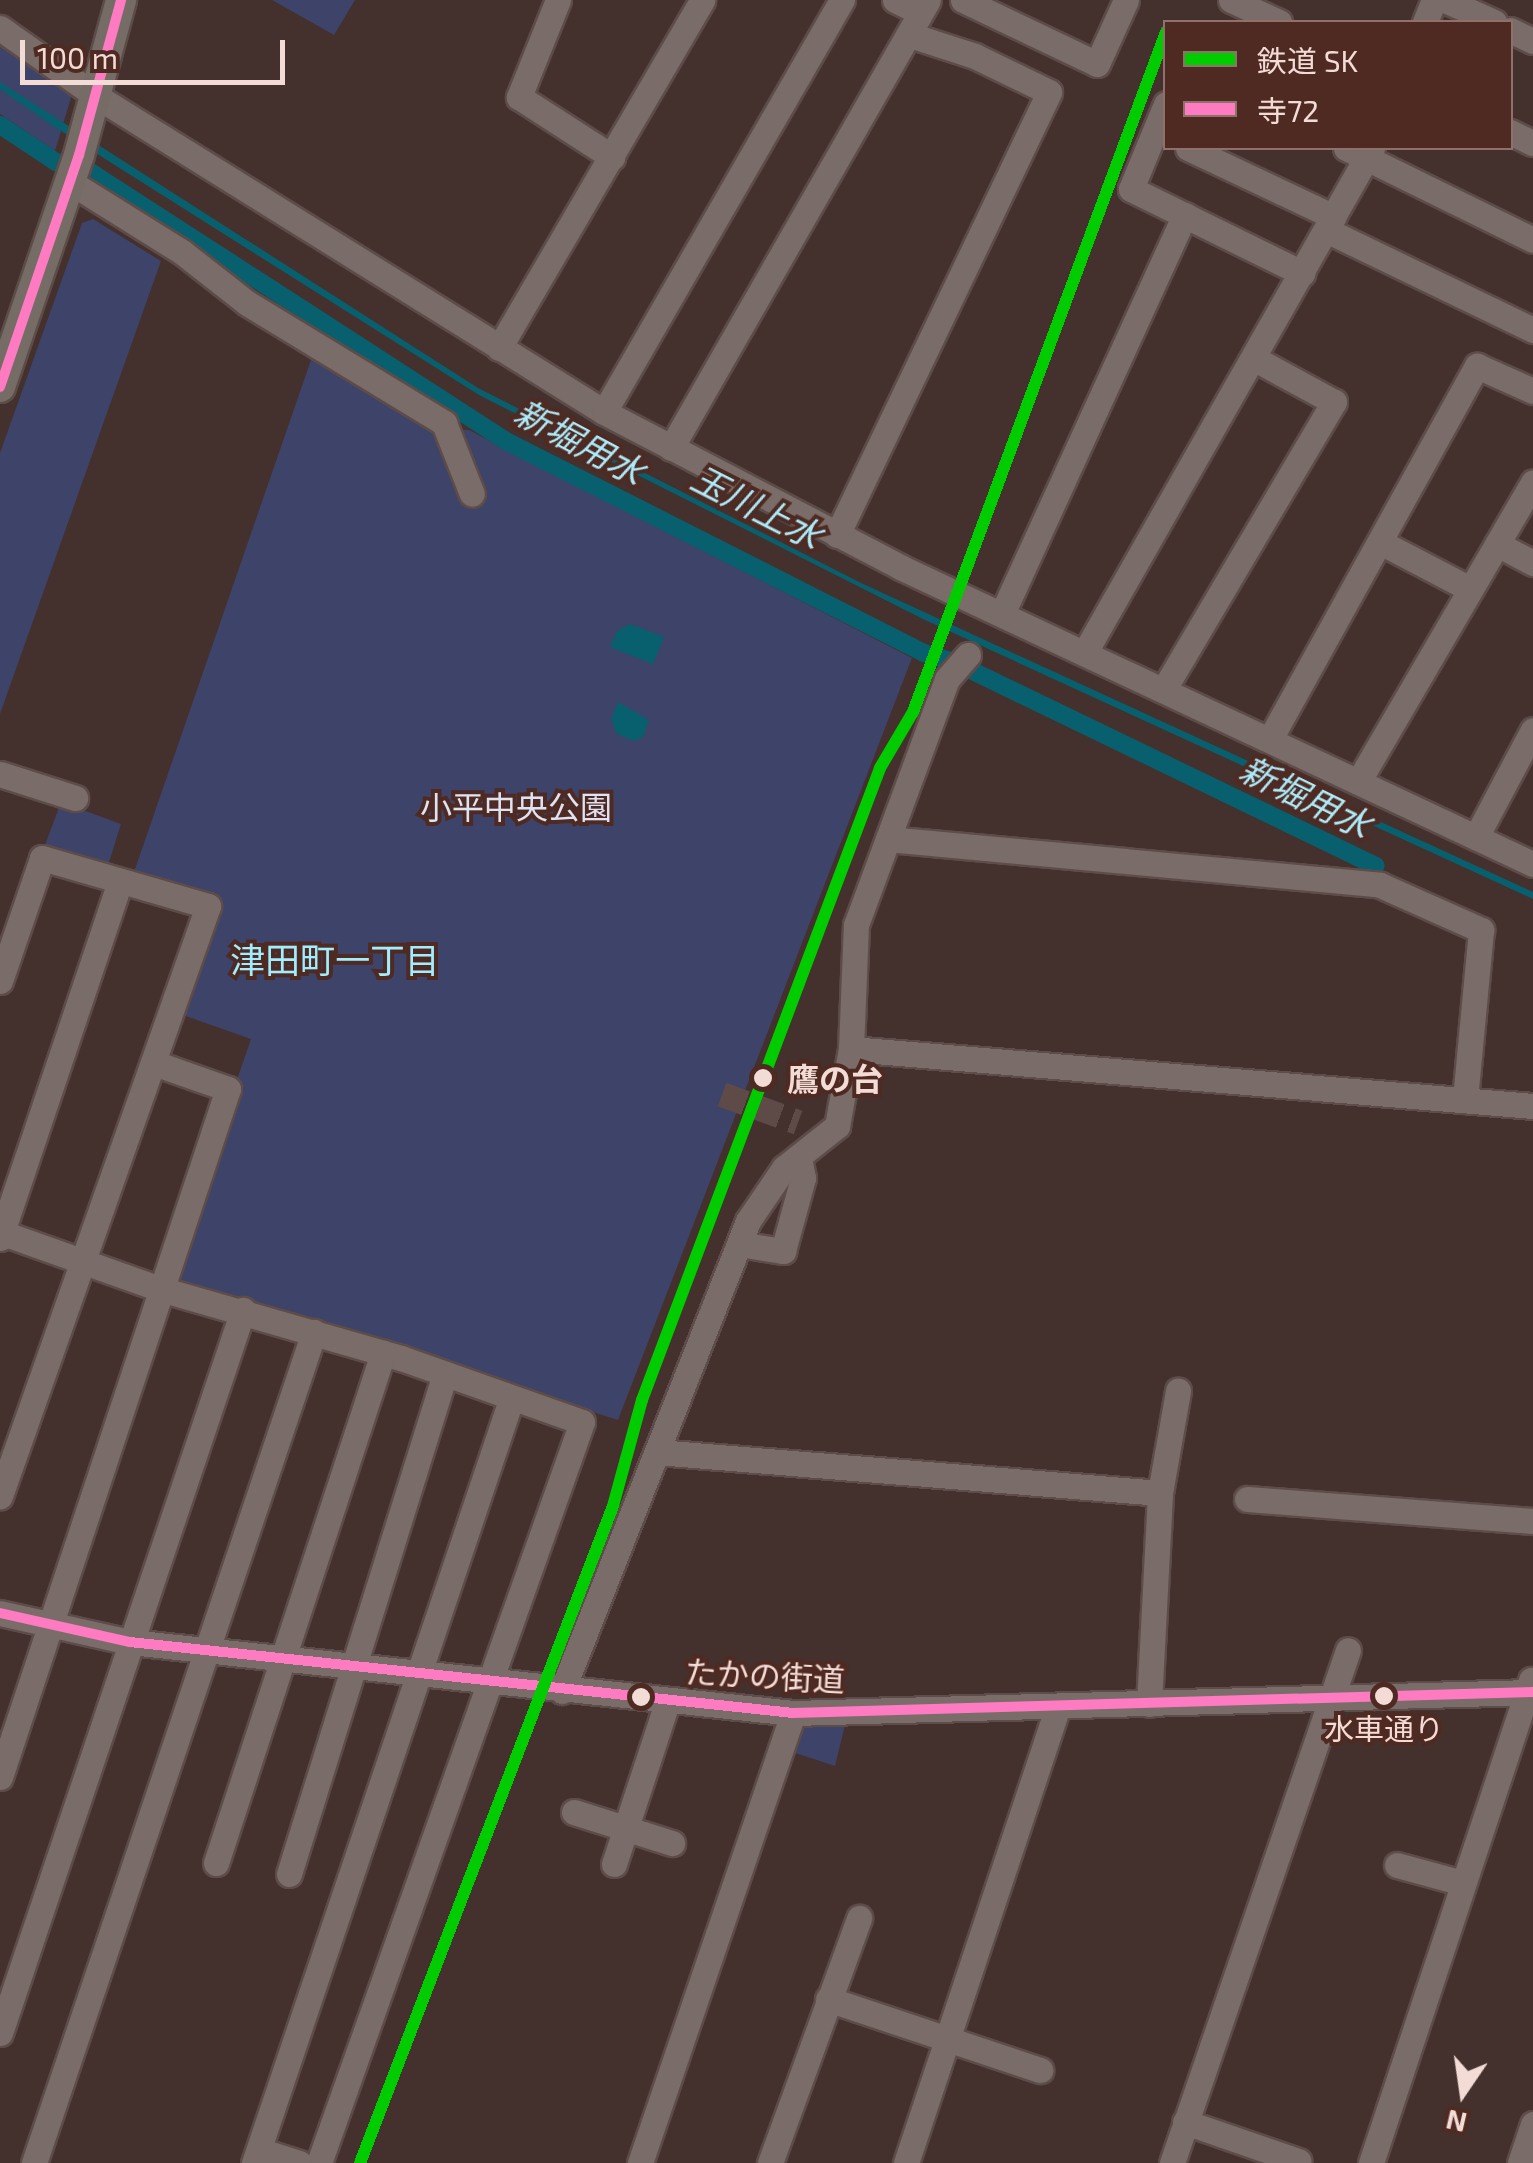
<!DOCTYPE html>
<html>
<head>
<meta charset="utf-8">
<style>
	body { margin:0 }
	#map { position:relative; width:1533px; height:2163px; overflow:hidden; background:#44302c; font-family:"Exo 2","Noto Sans JP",sans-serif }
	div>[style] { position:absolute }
	.green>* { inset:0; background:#3d4369 }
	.water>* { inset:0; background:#08606e }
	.canal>* { height:18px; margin:-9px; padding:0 9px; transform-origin:9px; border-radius:9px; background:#08606e }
	.minor-tunnel>* { height:25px; margin-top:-12.5px; transform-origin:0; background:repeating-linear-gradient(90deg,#5e4a46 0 25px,transparent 0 37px) }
	.roads { filter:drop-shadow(2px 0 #5d4c49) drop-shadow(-2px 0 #5d4c49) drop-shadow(0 2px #5d4c49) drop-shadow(0 -2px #5d4c49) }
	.minor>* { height:25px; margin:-12.5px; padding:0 12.5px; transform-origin:12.5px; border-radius:12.5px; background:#7a6c68 }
	.major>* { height:30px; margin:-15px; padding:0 15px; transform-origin:15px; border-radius:15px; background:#746c65 }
	.bus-1>* { height:10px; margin:-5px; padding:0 5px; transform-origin:5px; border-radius:5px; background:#fe7ac1 }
	.rail-1>* { height:12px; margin:-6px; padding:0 6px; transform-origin:6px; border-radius:6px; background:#0c0 }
	.dots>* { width:28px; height:28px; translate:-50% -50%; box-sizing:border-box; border:5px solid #4e2a22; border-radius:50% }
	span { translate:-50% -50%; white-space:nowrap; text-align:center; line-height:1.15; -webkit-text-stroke:8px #4e2a22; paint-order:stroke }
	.bus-label { font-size:30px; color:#f4dcd6 }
	.park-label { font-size:32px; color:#dee3f3 }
	.stop-label { font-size:32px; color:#f4dcd6; font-weight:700 }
	.left { translate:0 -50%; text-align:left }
	.street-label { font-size:32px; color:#f4dcd6 }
	.water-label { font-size:35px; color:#acecfa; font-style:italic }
	.neighbourhood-label { font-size:35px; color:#9fedfe }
	.legend { position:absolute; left:1163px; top:20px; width:350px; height:130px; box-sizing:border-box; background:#4e2a22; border:2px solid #90716a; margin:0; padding:12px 18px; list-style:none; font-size:30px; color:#f4dcd6 }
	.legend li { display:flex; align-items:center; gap:20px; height:50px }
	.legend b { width:50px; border:2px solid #90716a }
	.north { position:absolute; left:1413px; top:2043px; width:100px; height:100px; -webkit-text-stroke:8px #4e2a22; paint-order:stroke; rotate:193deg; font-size:28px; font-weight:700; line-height:40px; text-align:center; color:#f4dcd6 }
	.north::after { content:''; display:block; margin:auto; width:35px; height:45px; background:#f4dcd6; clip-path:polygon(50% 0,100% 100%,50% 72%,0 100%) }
	.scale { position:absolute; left:20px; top:40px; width:265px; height:45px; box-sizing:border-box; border:5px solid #f4dcd6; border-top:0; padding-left:12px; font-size:30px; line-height:35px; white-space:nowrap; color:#f4dcd6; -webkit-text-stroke:8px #4e2a22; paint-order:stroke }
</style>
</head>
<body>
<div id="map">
	<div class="green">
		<i style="clip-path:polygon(272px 0,355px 0,334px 35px)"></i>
		<i style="clip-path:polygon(0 42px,73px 91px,55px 151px,0 114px)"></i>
		<i style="clip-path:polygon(93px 219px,161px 261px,0 714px,0 453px,82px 223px)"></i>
		<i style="clip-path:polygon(312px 357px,431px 429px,469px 430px,912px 658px,618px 1420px,168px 1279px,251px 1039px,177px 1013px,215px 898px,134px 872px)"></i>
		<i style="clip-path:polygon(61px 802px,121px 824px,107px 869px,45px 845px)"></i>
		<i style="clip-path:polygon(845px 1725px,835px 1766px,789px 1751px,796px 1727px)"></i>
	</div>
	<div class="water">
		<i style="clip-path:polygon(0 82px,478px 388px,861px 583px,1533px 892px,1533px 899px,923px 619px,479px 395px,53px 126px,0 89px)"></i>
		<i style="clip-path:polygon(630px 624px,664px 637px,653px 664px,610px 647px,617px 631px)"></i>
		<i style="clip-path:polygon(618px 702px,649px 720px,643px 737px,634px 741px,617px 734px,611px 719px)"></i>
	</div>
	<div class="canal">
		<i style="left:0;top:125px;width:67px;rotate:33.5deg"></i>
		<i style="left:56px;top:162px;width:38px;rotate:17deg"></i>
		<i style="left:92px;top:173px;width:491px;rotate:32.9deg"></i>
		<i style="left:504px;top:440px;width:471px;rotate:26.9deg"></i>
		<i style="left:924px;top:653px;width:34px;rotate:17deg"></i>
		<i style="left:956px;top:663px;width:466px;rotate:25.8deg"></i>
	</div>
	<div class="minor-tunnel">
		<i style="left:722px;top:1094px;width:81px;rotate:20.2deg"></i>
	</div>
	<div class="roads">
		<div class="minor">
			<i style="left:558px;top:0;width:105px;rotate:111.9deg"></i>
			<i style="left:519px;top:97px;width:111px;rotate:32.8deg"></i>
			<i style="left:895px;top:0;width:28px;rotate:26deg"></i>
			<i style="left:963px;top:0;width:148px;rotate:25.5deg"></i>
			<i style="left:1097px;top:64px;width:70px;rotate:-65.6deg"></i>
			<i style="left:1231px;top:0;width:53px;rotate:24.6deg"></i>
			<i style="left:1445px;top:0;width:54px;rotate:24.2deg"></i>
			<i style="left:1425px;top:22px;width:24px;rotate:-68deg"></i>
			<i style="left:0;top:28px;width:118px;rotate:35.3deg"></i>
			<i style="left:96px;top:96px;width:598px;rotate:31.88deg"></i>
			<i style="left:604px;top:412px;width:334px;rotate:27.6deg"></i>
			<i style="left:900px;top:567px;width:699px;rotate:25.14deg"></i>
			<i style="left:1510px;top:30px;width:25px;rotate:26deg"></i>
			<i style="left:1166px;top:104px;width:92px;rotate:112.4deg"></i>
			<i style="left:1131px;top:189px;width:191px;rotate:26.2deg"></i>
			<i style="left:1510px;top:132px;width:25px;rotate:26deg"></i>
			<i style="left:1188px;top:148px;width:161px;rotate:25.3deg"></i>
			<i style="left:1346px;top:148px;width:208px;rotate:26.2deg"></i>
			<i style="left:70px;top:182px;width:132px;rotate:32deg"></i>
			<i style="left:182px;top:252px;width:83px;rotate:38.1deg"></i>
			<i style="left:247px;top:303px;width:231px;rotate:31.3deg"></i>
			<i style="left:444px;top:423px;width:76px;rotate:68.5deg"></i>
			<i style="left:1326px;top:230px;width:230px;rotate:25.8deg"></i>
			<i style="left:499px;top:348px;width:403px;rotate:-59.7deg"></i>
			<i style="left:604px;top:412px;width:476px;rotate:-60deg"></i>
			<i style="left:671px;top:448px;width:516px;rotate:-60.16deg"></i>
			<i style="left:837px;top:535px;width:491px;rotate:-64.4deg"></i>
			<i style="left:1049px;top:92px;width:82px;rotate:-154.1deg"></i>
			<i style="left:975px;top:56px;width:68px;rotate:-162.1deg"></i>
			<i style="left:1382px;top:543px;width:99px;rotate:27.6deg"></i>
			<i style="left:1497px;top:544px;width:41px;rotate:27.8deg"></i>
			<i style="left:1002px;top:614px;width:439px;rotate:-65.4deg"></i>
			<i style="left:1085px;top:652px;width:580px;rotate:-60.34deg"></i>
			<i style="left:1164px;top:689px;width:334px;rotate:-59.4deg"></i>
			<i style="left:1334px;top:402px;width:92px;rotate:-151.5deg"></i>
			<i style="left:1270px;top:739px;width:427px;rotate:-61deg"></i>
			<i style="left:1477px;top:366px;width:61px;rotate:24.1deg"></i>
			<i style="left:0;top:774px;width:79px;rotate:17.7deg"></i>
			<i style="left:1358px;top:782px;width:347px;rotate:-59.7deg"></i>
			<i style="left:1476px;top:837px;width:121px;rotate:-62deg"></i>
			<i style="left:888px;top:839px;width:494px;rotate:5.3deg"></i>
			<i style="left:1380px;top:885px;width:111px;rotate:24deg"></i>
			<i style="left:1481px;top:930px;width:171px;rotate:95.4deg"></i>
			<i style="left:0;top:981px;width:130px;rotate:-71.1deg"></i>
			<i style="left:42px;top:858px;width:173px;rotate:16.1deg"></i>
			<i style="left:208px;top:906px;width:626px;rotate:109.42deg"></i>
			<i style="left:851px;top:1049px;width:684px;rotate:4.78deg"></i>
			<i style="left:0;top:1232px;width:170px;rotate:19.6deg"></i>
			<i style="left:160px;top:1289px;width:251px;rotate:16deg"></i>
			<i style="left:401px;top:1358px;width:192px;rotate:19.5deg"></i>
			<i style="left:582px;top:1422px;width:786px;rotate:109.54deg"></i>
			<i style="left:0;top:1238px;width:373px;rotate:-71.4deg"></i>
			<i style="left:739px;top:1244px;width:45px;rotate:9deg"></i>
			<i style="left:783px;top:1251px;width:76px;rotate:-74.7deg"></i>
			<i style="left:803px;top:1178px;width:20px;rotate:-101deg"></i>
			<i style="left:657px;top:1452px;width:505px;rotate:4.66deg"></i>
			<i style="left:1247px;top:1499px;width:287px;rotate:4.4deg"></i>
			<i style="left:0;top:1613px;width:133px;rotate:12.6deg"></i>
			<i style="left:130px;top:1642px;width:667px;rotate:6.11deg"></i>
			<i style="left:793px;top:1713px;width:740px;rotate:-1.63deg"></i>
			<i style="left:562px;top:1691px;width:505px;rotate:-68.41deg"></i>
			<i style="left:748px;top:1221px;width:64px;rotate:-55.8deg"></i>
			<i style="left:784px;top:1168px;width:68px;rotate:-38.4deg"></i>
			<i style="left:837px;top:1126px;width:78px;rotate:-79.7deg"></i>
			<i style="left:851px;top:1049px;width:124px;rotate:-87.7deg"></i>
			<i style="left:856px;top:925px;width:262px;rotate:-69.7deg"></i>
			<i style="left:947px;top:679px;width:32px;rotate:-49deg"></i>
			<i style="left:1149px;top:1704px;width:211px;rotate:-87deg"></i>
			<i style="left:1160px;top:1493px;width:104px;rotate:-80deg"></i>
			<i style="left:0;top:1777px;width:725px;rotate:-71.67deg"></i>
			<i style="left:228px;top:1089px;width:78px;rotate:-160.6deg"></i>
			<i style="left:574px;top:1812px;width:103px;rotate:17.6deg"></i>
			<i style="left:216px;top:1863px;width:537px;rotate:-71.87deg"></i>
			<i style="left:614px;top:1864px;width:169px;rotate:-71.8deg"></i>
			<i style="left:1397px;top:1865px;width:68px;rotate:15.3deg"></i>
			<i style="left:289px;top:1874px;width:521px;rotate:-72.68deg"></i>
			<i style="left:828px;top:1999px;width:224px;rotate:18.5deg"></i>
			<i style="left:0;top:2033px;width:763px;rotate:-71.42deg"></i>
			<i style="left:1185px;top:2122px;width:120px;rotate:19deg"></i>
			<i style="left:259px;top:2150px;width:42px;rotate:18deg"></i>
			<i style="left:34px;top:2163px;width:877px;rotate:-71.38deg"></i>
			<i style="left:254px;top:2163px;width:805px;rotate:-71.39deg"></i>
			<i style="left:640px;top:2163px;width:475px;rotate:-71.2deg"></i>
			<i style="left:770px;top:2163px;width:261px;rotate:-70deg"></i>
			<i style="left:906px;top:2163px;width:481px;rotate:-71.6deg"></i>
			<i style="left:1172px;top:2163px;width:542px;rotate:-71.06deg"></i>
			<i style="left:1371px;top:2163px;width:509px;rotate:-71.67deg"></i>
			<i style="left:1520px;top:2163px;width:41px;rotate:-71.6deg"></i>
		</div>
		<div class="major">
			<i style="left:0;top:387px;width:245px;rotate:-71.2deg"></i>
			<i style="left:79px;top:155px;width:161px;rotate:-74.8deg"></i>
		</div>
	</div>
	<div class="bus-1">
		<i style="left:0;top:387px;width:245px;rotate:-71.2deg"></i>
		<i style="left:79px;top:155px;width:161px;rotate:-74.8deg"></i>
		<i style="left:0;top:1613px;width:133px;rotate:12.6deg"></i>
		<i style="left:130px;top:1642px;width:667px;rotate:6.11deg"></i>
		<i style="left:793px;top:1713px;width:740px;rotate:-1.63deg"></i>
	</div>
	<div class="rail-1">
		<i style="left:360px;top:2163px;width:704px;rotate:-68.94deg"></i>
		<i style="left:613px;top:1506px;width:110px;rotate:-74.7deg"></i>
		<i style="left:642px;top:1400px;width:675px;rotate:-69.36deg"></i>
		<i style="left:880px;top:768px;width:65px;rotate:-59.5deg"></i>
		<i style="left:913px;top:712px;width:726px;rotate:-69.59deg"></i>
	</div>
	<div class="dots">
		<i style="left:763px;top:1078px;background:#f4dcd6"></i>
		<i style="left:1384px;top:1696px;background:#f4dcd6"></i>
		<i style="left:641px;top:1697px;background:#f4dcd6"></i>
	</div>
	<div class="bus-label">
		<span style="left:1384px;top:1728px">水車通り</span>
	</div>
	<div class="park-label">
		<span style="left:516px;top:806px">小平中央公園</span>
	</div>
	<div class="stop-label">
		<span class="left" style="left:787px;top:1078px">鷹の台</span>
	</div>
	<div class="street-label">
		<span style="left:765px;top:1675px;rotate:3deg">たかの街道</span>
	</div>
	<div class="water-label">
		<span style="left:580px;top:441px;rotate:28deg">新堀用水</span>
		<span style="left:757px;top:506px;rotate:27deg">玉川上水</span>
		<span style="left:1306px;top:796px;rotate:26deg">新堀用水</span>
	</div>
	<div class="neighbourhood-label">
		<span style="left:335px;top:959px">津田町一丁目</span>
	</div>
	<ul class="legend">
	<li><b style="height:12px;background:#0c0"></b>鉄道 SK</li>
	<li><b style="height:12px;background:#fe7ac1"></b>寺72</li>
	</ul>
	<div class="north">N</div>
	<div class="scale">100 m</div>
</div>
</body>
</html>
